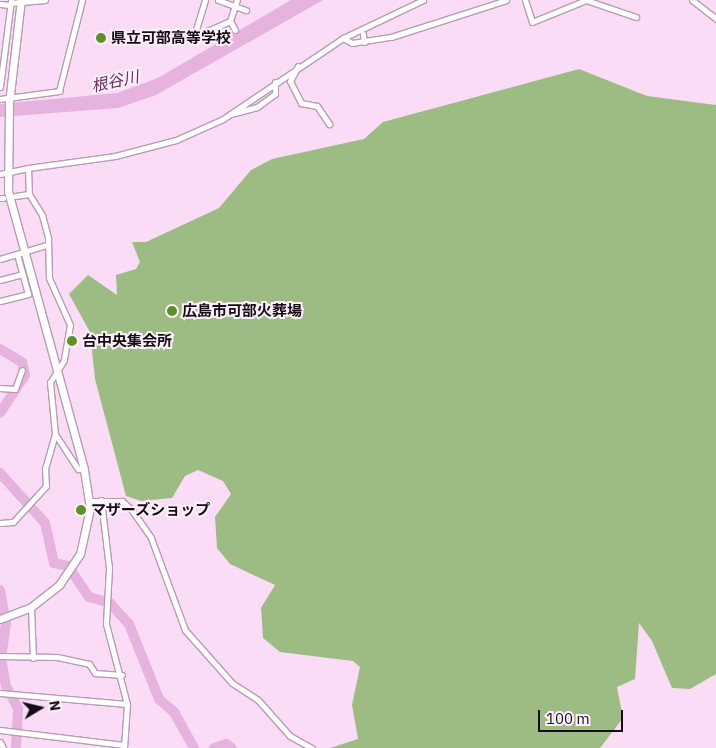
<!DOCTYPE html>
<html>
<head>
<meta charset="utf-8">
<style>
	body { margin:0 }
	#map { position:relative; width:716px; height:748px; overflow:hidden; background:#fbdcf6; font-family:"IBM Plex Sans","Noto Sans JP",sans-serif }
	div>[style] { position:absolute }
	.forest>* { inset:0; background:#9dbc84 }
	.water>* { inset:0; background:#e6b2de }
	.river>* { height:10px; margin:-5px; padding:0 5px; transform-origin:5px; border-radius:5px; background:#e6b2de }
	.roads { filter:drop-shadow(1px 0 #b89bb3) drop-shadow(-1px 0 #b89bb3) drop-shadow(0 1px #b89bb3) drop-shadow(0 -1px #b89bb3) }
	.street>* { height:5px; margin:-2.5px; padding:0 2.5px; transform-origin:2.5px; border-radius:2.5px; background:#fff }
	.secondary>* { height:7px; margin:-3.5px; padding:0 3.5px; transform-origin:3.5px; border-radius:3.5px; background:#fff }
	.dots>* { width:14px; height:14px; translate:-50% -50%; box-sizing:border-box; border:2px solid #fcf0fa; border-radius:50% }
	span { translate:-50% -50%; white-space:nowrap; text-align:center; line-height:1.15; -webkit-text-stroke:4px #fcf0fa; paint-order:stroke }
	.poi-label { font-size:15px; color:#150b14; font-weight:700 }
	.left { translate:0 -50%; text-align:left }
	.water-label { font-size:16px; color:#692d64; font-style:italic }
	.north { position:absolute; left:15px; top:683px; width:50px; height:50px; -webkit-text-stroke:4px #fcf0fa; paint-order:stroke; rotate:81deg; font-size:14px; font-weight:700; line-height:20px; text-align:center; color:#150b14 }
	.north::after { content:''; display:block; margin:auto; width:18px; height:22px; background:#150b14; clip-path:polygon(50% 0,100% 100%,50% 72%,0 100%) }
	.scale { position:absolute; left:538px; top:710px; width:85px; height:22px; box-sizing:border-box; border:2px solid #150b14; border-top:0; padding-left:6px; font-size:15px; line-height:18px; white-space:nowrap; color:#150b14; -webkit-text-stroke:4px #fcf0fa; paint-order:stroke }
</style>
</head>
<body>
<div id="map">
	<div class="forest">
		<i style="clip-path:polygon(579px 69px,647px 96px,716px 105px,716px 674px,690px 689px,672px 688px,652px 641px,639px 623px,635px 679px,617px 687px,623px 718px,600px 748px,330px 748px,358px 739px,352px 705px,360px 667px,353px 661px,280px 652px,263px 638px,261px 608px,275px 585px,230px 564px,217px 548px,215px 517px,231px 494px,223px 481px,198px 470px,185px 476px,172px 498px,141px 501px,126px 496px,95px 379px,90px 332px,69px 294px,88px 275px,117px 295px,116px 275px,136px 269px,140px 262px,132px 242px,146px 242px,219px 208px,251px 170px,272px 159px,364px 139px,383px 122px)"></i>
	</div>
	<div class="water">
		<i style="clip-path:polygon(291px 0,323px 0,156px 95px,118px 108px,0 117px,0 104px,117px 93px,158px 78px)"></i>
	</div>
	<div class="river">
		<i style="left:0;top:349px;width:26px;rotate:31deg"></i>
		<i style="left:22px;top:362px;width:13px;rotate:77deg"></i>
		<i style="left:25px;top:375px;width:45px;rotate:123.3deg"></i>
		<i style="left:0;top:473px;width:67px;rotate:48deg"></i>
		<i style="left:45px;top:523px;width:41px;rotate:77.3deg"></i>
		<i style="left:54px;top:563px;width:14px;rotate:12deg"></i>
		<i style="left:68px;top:566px;width:37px;rotate:56deg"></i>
		<i style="left:89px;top:597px;width:22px;rotate:16deg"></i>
		<i style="left:110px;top:603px;width:28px;rotate:48deg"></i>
		<i style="left:129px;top:624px;width:81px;rotate:68.2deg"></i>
		<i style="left:159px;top:699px;width:20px;rotate:41deg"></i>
		<i style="left:174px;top:712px;width:41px;rotate:60.9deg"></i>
		<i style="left:0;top:590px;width:22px;rotate:80deg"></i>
		<i style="left:6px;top:623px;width:35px;rotate:98deg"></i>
		<i style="left:1px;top:658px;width:28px;rotate:80deg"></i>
		<i style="left:6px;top:686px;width:26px;rotate:62deg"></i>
		<i style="left:18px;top:709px;width:39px;rotate:93deg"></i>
		<i style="left:214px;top:748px;width:13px;rotate:-18deg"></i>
		<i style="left:226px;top:744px;width:7px;rotate:34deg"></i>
	</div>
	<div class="roads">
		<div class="street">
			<i style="left:205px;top:0;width:39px;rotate:107deg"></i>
			<i style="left:194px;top:37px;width:39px;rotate:-24deg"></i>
			<i style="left:218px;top:0;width:30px;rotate:20deg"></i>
			<i style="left:423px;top:0;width:89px;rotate:154.6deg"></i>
			<i style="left:343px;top:38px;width:10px;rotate:29deg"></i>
			<i style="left:352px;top:43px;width:39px;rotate:-9deg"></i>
			<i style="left:391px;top:37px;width:121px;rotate:-17.8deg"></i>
			<i style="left:525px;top:0;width:23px;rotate:72deg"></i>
			<i style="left:532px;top:22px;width:58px;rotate:-22.2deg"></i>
			<i style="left:586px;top:0;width:53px;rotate:18.8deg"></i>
			<i style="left:692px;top:0;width:31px;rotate:38deg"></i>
			<i style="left:11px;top:3px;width:34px;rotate:-5deg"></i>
			<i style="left:0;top:4px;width:10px;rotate:6deg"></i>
			<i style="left:235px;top:30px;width:10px;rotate:-119deg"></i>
			<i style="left:230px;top:21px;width:22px;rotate:-72deg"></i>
			<i style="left:363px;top:34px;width:8px;rotate:83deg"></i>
			<i style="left:298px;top:66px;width:17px;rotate:118deg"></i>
			<i style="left:290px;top:81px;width:25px;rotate:63deg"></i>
			<i style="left:301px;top:103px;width:16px;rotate:11deg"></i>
			<i style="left:317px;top:106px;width:22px;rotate:56deg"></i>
			<i style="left:0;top:87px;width:88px;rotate:-82.8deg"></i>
			<i style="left:0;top:99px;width:60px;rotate:-7.7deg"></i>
			<i style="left:59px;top:91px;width:94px;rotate:-75.8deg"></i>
			<i style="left:231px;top:114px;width:27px;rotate:-15deg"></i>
			<i style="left:257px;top:107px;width:22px;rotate:-36deg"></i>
			<i style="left:275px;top:94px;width:12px;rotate:-90deg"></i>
			<i style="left:28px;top:168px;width:88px;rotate:-7.9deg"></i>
			<i style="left:115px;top:156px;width:63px;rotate:-14.7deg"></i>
			<i style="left:176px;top:140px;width:51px;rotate:-24.1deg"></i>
			<i style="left:223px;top:119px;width:145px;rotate:-34deg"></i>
			<i style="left:0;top:174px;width:29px;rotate:-12deg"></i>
			<i style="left:28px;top:168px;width:26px;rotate:88deg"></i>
			<i style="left:29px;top:194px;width:25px;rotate:58deg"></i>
			<i style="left:42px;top:215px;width:24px;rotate:75deg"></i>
			<i style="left:48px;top:238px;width:40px;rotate:88.6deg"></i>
			<i style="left:49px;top:278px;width:51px;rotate:65.9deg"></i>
			<i style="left:70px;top:325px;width:36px;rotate:100deg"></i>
			<i style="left:64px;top:360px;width:26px;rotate:122deg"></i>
			<i style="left:50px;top:382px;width:52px;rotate:84.5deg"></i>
			<i style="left:55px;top:434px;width:35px;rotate:106deg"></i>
			<i style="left:45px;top:468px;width:18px;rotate:87deg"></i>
			<i style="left:46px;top:486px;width:49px;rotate:132.5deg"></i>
			<i style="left:13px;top:522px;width:13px;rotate:176deg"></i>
			<i style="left:15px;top:196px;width:14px;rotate:-8deg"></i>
			<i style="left:0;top:198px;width:3px"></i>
			<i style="left:0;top:259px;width:48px;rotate:-16.9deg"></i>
			<i style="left:0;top:280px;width:23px;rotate:-15deg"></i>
			<i style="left:0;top:301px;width:29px;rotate:-14deg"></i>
			<i style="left:28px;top:294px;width:41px;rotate:-105.4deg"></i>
			<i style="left:0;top:388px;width:15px;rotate:4deg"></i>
			<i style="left:15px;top:389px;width:20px;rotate:-70deg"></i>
			<i style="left:55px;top:434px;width:42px;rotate:56.7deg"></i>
			<i style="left:78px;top:469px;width:6px"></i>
			<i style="left:101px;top:500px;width:68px;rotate:83.3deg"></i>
			<i style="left:109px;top:568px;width:56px;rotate:93.1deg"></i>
			<i style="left:106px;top:624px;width:83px;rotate:75.3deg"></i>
			<i style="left:127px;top:704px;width:44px;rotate:93.9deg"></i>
			<i style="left:90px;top:501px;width:32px"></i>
			<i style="left:122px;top:501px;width:12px;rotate:42deg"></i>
			<i style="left:131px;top:509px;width:35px;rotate:55deg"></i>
			<i style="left:151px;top:538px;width:98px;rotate:69.7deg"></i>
			<i style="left:185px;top:630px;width:71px;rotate:48.4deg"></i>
			<i style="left:232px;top:683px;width:31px;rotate:33deg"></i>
			<i style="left:258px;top:700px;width:48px;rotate:48.4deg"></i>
			<i style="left:290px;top:736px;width:25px;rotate:29deg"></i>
			<i style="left:31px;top:607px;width:51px;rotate:87.8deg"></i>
			<i style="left:0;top:656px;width:57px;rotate:1deg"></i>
			<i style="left:57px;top:657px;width:33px;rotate:12deg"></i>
			<i style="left:89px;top:664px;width:11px;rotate:56deg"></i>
			<i style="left:95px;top:673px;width:27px;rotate:4deg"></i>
			<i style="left:0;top:693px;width:127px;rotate:5deg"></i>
			<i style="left:0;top:730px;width:125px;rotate:6.9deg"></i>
			<i style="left:0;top:742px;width:7px;rotate:63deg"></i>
		</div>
		<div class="secondary">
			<i style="left:0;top:619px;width:33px;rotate:-21deg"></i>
			<i style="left:31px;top:607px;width:36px;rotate:-38deg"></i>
			<i style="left:59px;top:585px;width:37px;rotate:-56deg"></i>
			<i style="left:80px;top:554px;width:47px;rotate:-77.7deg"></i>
			<i style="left:90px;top:508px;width:39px;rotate:-99deg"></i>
			<i style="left:84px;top:469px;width:288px;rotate:-105.3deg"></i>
			<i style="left:8px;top:191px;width:88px;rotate:-89.3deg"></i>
			<i style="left:9px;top:103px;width:104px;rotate:-83.4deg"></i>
		</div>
	</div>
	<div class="dots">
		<i style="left:101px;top:38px;background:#5e9027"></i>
		<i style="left:172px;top:311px;background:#5e9027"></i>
		<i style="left:72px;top:341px;background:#5e9027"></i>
		<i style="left:81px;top:510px;background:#5e9027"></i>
	</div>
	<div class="poi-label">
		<span class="left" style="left:111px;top:38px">県立可部高等学校</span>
		<span class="left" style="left:182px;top:311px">広島市可部火葬場</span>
		<span class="left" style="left:82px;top:341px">台中央集会所</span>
		<span class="left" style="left:91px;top:510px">マザーズショップ</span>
	</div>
	<div class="water-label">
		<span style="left:115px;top:81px;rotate:-12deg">根谷川</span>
	</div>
	<div class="north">N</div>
	<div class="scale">100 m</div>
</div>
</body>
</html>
